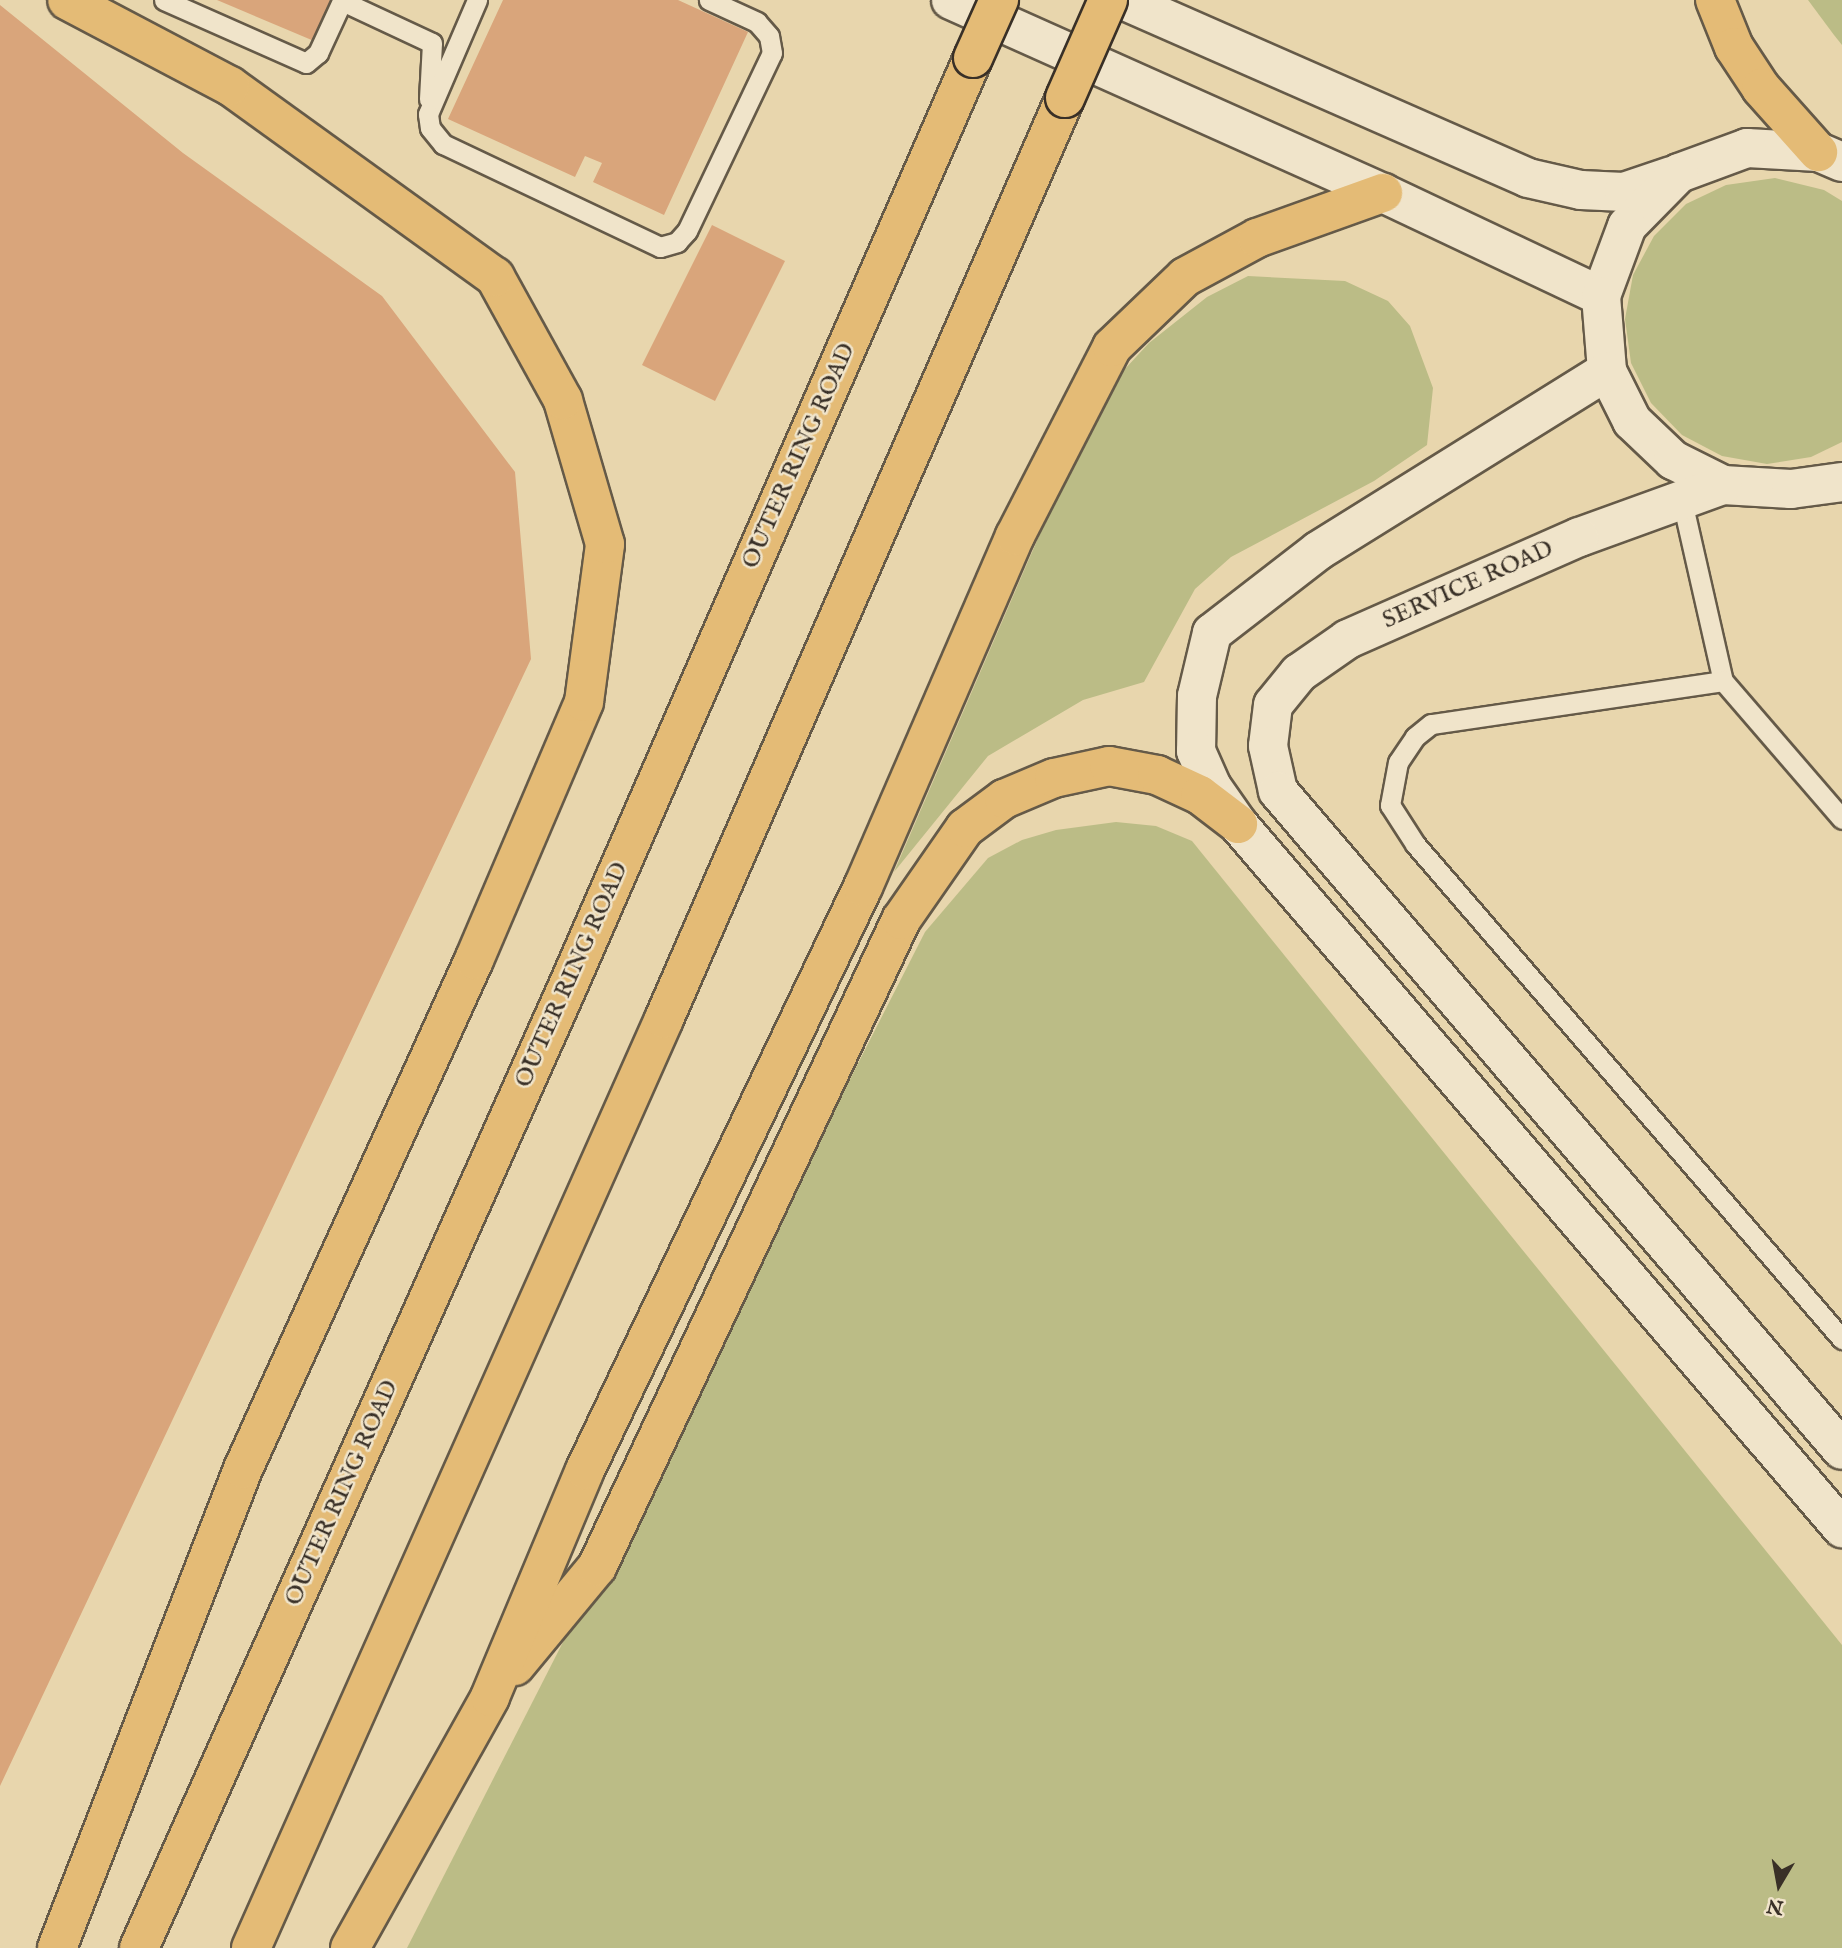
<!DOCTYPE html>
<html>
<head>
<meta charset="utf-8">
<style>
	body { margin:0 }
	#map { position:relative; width:1842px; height:1948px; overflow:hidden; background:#e8d6ad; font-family:"IM FELL English",serif }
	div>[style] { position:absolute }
	.green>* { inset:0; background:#bbbc86 }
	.building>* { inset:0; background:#d9a57b }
	.roads { filter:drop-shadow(2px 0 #655a48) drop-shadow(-2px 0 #655a48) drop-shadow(0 2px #655a48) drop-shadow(0 -2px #655a48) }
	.service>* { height:19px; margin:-9.5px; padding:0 9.5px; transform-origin:9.5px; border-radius:9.5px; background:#f0e4ca }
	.secondary>* { height:38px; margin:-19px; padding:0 19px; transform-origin:19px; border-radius:19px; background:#f0e4ca }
	.motorway>* { height:38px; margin:-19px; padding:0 19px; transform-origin:19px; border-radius:19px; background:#e4bb76 }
	.bridges { filter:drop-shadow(2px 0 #393027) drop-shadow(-2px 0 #393027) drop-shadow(0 2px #393027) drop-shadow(0 -2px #393027) }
	.motorway-bridge>* { height:38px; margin:-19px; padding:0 19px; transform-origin:19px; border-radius:19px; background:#e4bb76 }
	span { translate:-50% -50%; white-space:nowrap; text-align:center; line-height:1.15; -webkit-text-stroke:5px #f0e4ca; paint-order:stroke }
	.street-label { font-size:24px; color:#393027 }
	.north { position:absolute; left:1744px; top:1850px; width:70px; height:70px; -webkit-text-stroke:5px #f0e4ca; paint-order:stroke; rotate:190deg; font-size:19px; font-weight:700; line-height:28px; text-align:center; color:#393027 }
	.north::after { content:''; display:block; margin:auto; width:24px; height:32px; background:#393027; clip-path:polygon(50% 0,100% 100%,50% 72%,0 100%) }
</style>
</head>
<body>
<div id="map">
	<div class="green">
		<i style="clip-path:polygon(1808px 0,1842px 0,1842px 45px,1834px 35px)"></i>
		<i style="clip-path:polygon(1775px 178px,1824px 190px,1842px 201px,1842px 442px,1811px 457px,1767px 464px,1722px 456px,1682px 435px,1651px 403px,1631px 363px,1625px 319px,1633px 275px,1654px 236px,1686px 204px,1726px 185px)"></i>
		<i style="clip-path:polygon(1248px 276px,1345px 281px,1388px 301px,1410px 326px,1433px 388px,1427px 445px,1374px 481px,1231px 557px,1195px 589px,1144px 682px,1083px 700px,988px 756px,894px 872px,1099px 397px,1149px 343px,1207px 297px)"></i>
		<i style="clip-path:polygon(1116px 822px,1156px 826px,1192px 841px,1842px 1645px,1842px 1948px,407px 1948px,925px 932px,988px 858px,1022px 840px,1056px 830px)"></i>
	</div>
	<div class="building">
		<i style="clip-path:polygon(217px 0,331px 0,314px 41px)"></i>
		<i style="clip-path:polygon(503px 0,678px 0,748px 32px,664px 215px,593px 182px,602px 163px,585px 156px,575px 177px,448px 119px)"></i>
		<i style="clip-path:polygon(0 5px,183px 153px,382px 296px,515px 472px,531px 659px,0 1786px)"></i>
		<i style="clip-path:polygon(712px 225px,785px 261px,715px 401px,642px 365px)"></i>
	</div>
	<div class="roads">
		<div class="service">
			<i style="left:164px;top:0;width:155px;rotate:23.9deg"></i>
			<i style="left:306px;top:63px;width:16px;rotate:-40deg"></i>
			<i style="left:318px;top:53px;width:57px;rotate:-65.2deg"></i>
			<i style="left:342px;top:1px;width:99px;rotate:25deg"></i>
			<i style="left:432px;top:43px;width:56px;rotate:93.1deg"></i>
			<i style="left:477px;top:0;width:124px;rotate:113.3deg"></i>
			<i style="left:428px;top:114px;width:14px;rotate:82deg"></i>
			<i style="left:430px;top:128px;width:21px;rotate:51deg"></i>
			<i style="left:443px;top:144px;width:240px;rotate:25.4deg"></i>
			<i style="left:660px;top:247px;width:18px;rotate:-16deg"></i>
			<i style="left:677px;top:242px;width:15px;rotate:-48deg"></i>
			<i style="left:687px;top:231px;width:197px;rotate:-64.5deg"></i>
			<i style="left:772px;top:53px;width:17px;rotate:-100deg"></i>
			<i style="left:769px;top:36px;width:18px;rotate:-131deg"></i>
			<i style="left:757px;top:22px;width:53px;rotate:-155.4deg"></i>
			<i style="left:1682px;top:501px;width:185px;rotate:77.2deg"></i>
			<i style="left:1723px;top:681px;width:182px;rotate:49.2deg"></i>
			<i style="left:1723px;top:681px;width:295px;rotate:171.6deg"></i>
			<i style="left:1431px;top:724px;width:21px;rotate:141deg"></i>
			<i style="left:1415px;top:737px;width:30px;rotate:124deg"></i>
			<i style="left:1398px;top:762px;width:44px;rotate:100.5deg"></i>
			<i style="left:1390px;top:805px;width:46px;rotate:57.3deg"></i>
			<i style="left:1415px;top:844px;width:654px;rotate:49.22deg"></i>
		</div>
		<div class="secondary">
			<i style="left:951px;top:0;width:473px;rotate:24.1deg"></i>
			<i style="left:1383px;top:193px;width:241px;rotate:25.3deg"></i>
			<i style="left:1123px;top:0;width:442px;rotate:23.7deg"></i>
			<i style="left:1528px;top:178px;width:54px;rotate:12.8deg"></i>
			<i style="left:1581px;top:190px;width:43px;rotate:2.7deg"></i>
			<i style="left:1624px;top:192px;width:50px;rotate:-18.8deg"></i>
			<i style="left:1842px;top:162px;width:26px;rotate:-157deg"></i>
			<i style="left:1818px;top:152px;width:71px;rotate:-176.8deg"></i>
			<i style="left:1747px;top:148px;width:72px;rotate:159.8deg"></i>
			<i style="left:1679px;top:173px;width:74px;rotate:134.5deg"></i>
			<i style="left:1627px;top:226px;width:75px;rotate:110.4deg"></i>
			<i style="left:1601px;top:296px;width:75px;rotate:85.4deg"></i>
			<i style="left:1607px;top:371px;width:56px;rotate:63.4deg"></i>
			<i style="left:1632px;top:421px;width:57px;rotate:43.6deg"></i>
			<i style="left:1673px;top:460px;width:56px;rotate:26.6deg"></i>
			<i style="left:1723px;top:485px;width:68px;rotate:3.4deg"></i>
			<i style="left:1791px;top:489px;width:51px;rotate:-7.8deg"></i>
			<i style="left:1607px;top:371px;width:340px;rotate:148.1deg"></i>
			<i style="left:1318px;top:551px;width:134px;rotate:142.3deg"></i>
			<i style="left:1212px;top:633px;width:65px;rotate:103.4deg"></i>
			<i style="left:1197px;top:696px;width:55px;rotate:91deg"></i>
			<i style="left:1196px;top:751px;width:39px;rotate:66deg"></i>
			<i style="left:1212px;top:787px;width:45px;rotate:54.9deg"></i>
			<i style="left:1238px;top:824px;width:928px;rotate:49.37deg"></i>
			<i style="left:1723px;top:485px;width:153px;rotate:160.1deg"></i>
			<i style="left:1579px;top:537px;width:253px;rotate:156.2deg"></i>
			<i style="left:1348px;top:639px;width:60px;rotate:145.2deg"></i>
			<i style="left:1299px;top:673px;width:41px;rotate:129.1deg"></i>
			<i style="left:1273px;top:705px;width:41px;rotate:97deg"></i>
			<i style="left:1268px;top:746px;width:46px;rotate:77.5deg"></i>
			<i style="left:1278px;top:791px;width:867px;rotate:49.44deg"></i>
		</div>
		<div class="motorway">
			<i style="left:1715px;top:0;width:51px;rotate:68deg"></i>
			<i style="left:1734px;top:47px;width:49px;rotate:56.6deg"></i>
			<i style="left:1761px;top:88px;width:86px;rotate:48.3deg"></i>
			<i style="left:515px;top:1666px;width:129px;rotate:-50.4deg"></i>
			<i style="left:597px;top:1567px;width:715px;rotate:-64.83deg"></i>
			<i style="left:901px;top:920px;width:112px;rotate:-55.2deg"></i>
			<i style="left:965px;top:828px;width:49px;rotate:-36.6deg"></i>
			<i style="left:1004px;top:799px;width:54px;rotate:-22.8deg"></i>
			<i style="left:1054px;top:778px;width:56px;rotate:-12.3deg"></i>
			<i style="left:1109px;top:766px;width:49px;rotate:10.6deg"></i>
			<i style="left:1157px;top:775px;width:47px;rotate:24.9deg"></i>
			<i style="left:1200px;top:795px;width:48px;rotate:37.3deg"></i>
			<i style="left:57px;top:1948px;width:514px;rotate:-68.78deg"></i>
			<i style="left:243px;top:1469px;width:559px;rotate:-65.59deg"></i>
			<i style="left:474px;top:960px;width:280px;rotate:-66.9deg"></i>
			<i style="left:584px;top:702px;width:159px;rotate:-82.4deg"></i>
			<i style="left:605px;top:544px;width:150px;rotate:-106.3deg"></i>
			<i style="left:563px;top:400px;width:141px;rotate:-118.9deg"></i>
			<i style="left:495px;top:277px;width:327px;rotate:-144.2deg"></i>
			<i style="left:230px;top:86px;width:184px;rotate:-152.2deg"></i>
			<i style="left:139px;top:1948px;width:1061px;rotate:-65.97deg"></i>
			<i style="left:571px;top:979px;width:1005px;rotate:-66.42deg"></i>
			<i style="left:251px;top:1948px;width:1017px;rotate:-66.03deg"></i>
			<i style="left:664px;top:1019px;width:1005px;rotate:-66.47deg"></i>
			<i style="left:350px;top:1948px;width:287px;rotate:-60.8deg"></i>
			<i style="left:490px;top:1697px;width:246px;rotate:-67.3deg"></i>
			<i style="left:585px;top:1470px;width:646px;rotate:-64.51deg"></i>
			<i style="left:863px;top:887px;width:382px;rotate:-66.6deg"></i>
			<i style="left:1015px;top:536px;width:212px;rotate:-62.8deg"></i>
			<i style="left:1112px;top:347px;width:101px;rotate:-43.8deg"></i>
			<i style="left:1185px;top:277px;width:82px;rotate:-28.4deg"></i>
			<i style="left:1257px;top:238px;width:134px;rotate:-19.7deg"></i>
		</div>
	</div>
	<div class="bridges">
		<div class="motorway-bridge">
			<i style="left:973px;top:58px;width:64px;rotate:-65.9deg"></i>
			<i style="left:1065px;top:98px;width:107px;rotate:-66.3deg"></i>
		</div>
	</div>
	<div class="street-label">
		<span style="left:799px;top:456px;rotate:-66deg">OUTER RING ROAD</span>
		<span style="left:1468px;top:585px;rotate:-24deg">SERVICE ROAD</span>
		<span style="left:572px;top:975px;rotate:-66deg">OUTER RING ROAD</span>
		<span style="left:342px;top:1493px;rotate:-66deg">OUTER RING ROAD</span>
	</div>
	<div class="north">N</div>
</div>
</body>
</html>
